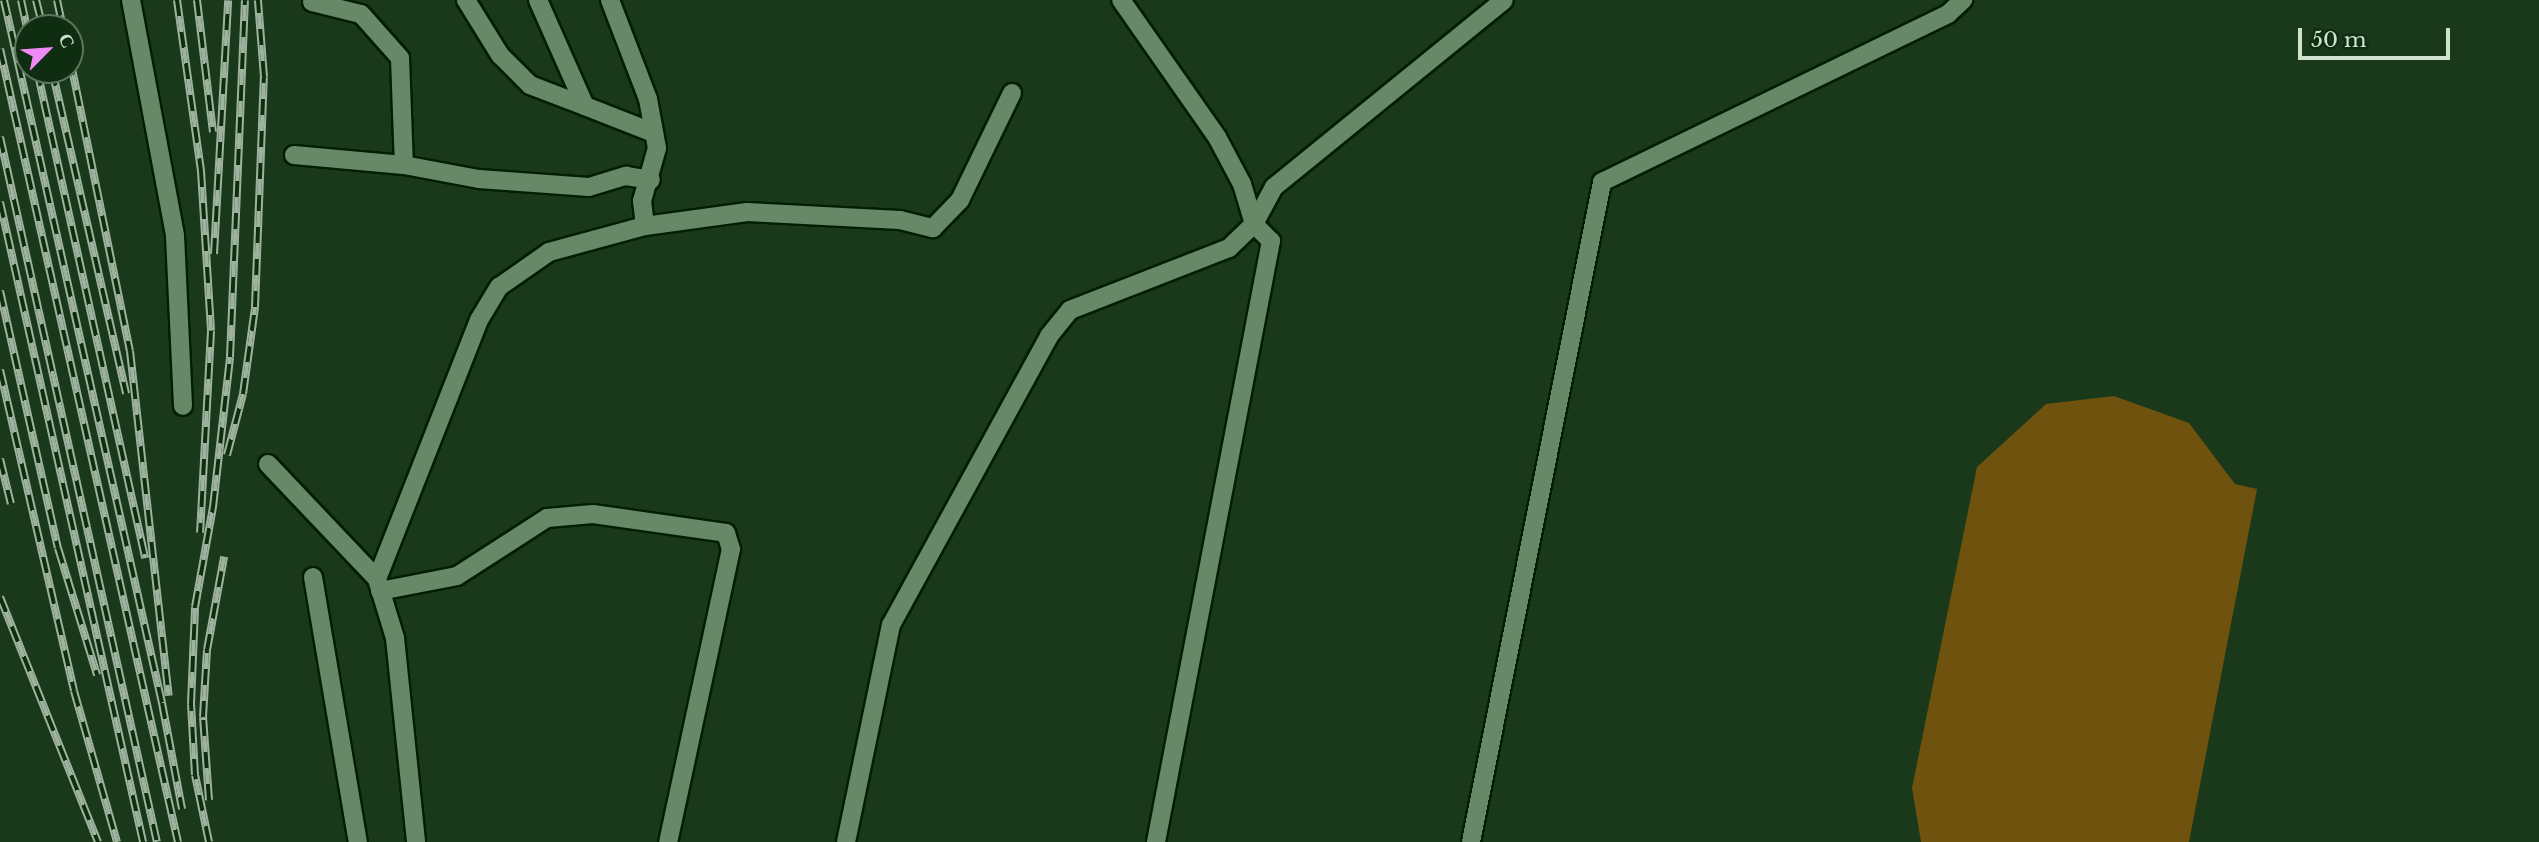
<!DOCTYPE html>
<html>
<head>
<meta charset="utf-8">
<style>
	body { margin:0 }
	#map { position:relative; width:2539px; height:842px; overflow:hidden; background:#1a381a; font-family:"Libre Baskerville",serif }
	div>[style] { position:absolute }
	.green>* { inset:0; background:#6e520d }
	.roads { filter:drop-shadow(2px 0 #021e03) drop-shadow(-2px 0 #021e03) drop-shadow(0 2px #021e03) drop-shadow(0 -2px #021e03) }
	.minor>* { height:18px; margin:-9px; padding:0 9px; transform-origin:9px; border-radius:9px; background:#688968 }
	.rail>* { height:8px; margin-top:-4px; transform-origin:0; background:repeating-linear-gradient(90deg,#0f2d10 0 16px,#9eb39d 0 32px); box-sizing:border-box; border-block:2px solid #9eb39d }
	span { translate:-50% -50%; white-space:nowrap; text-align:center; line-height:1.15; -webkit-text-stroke:7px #0f2d10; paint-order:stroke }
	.north { position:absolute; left:14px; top:14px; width:70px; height:70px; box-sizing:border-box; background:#0f2d10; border:2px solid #5c755c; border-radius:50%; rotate:65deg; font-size:19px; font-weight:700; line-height:28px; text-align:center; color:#d0e2cf }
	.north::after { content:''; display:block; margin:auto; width:24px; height:32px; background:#ef8bf7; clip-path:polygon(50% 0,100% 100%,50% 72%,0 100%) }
	.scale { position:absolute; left:2298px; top:28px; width:152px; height:32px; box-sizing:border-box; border:4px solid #d0e2cf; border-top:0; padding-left:9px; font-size:21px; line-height:24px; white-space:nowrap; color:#d0e2cf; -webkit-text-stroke:5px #0f2d10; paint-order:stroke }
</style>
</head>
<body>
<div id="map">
	<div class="green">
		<i style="clip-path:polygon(2114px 396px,2189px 423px,2235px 484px,2257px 489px,2189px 842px,1921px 842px,1912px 788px,1977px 467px,2046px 404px)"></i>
	</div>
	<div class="roads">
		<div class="minor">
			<i style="left:131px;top:0;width:240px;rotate:79.4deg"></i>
			<i style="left:175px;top:236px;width:170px;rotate:87.3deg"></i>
			<i style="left:466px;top:0;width:65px;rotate:58.3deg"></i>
			<i style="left:500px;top:55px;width:42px;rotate:45deg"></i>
			<i style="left:530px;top:85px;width:59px;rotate:20.9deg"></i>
			<i style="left:538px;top:0;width:116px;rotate:66.1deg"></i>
			<i style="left:585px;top:106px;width:74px;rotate:21.4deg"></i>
			<i style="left:610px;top:0;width:106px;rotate:69deg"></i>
			<i style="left:648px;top:99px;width:50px;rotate:79.6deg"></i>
			<i style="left:657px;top:148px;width:55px;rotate:105.8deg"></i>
			<i style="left:642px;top:201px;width:25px;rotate:83deg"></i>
			<i style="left:312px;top:2px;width:50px;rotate:13.8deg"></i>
			<i style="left:361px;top:14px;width:59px;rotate:48.4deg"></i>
			<i style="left:400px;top:58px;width:107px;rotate:87.9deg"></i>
			<i style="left:404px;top:165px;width:76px;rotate:10.6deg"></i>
			<i style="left:479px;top:179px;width:110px;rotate:4.2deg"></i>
			<i style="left:589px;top:187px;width:39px;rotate:-17deg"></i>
			<i style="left:626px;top:176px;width:25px;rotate:9deg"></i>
			<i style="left:294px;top:155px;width:110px;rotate:5.2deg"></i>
			<i style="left:268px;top:464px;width:158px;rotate:46.5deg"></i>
			<i style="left:377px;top:579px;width:62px;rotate:73deg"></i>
			<i style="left:395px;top:638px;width:205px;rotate:84.1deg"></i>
			<i style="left:313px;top:577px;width:269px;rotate:80.4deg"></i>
			<i style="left:377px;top:579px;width:278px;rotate:-68.5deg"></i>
			<i style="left:479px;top:320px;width:39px;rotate:-59deg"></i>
			<i style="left:499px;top:287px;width:61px;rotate:-35deg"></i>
			<i style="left:549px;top:252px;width:99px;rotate:-15.2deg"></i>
			<i style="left:645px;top:226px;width:103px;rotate:-7.8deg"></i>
			<i style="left:747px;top:212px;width:153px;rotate:3deg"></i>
			<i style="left:900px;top:220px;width:34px;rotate:14deg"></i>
			<i style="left:933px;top:228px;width:39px;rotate:-46deg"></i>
			<i style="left:960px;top:200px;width:119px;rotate:-64.1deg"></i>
			<i style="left:380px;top:591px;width:78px;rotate:-11deg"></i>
			<i style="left:457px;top:576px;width:107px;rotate:-32.8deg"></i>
			<i style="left:547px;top:518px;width:46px;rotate:-5deg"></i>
			<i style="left:593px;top:514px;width:134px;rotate:8.1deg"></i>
			<i style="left:726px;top:533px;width:17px;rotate:73deg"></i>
			<i style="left:731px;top:549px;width:300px;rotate:102.1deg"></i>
			<i style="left:846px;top:842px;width:222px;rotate:-78.3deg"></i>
			<i style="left:891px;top:625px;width:329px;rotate:-61.3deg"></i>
			<i style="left:1049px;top:336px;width:33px;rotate:-51deg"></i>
			<i style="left:1070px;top:310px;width:171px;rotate:-21.3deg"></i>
			<i style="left:1229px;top:248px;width:35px;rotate:-44deg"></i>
			<i style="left:1254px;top:224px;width:42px;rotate:-106.7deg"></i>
			<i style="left:1242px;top:184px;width:53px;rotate:-118deg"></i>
			<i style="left:1217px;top:137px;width:167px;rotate:-125deg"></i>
			<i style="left:1156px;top:842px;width:612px;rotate:-79.17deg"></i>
			<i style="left:1271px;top:241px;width:24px;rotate:-135deg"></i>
			<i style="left:1254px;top:224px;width:42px;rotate:-61.6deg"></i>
			<i style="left:1274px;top:187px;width:296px;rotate:-39.1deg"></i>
			<i style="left:1471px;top:842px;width:673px;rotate:-78.77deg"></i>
			<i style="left:1602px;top:182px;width:385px;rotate:-25.9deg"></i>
			<i style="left:1948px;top:14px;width:21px;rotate:-43deg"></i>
		</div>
	</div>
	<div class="rail">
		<i style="left:4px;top:0;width:721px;rotate:77.33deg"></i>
		<i style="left:162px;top:703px;width:108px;rotate:79.3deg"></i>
		<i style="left:21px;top:0;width:33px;rotate:78deg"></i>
		<i style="left:36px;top:0;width:29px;rotate:76deg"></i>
		<i style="left:57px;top:0;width:29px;rotate:78deg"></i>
		<i style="left:177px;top:0;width:173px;rotate:82deg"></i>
		<i style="left:201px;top:171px;width:160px;rotate:86.4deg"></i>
		<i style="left:211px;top:331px;width:202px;rotate:93.1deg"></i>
		<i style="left:197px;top:0;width:133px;rotate:83.1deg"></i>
		<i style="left:0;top:49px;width:813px;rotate:77.35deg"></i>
		<i style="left:70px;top:59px;width:298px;rotate:78.4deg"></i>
		<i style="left:130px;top:351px;width:347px;rotate:83.6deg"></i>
		<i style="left:37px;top:70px;width:500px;rotate:77.5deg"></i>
		<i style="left:52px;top:70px;width:332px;rotate:77.1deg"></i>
		<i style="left:0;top:137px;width:722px;rotate:77.45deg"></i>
		<i style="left:0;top:202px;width:656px;rotate:77.4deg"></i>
		<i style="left:214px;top:254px;width:254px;rotate:-86.8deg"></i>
		<i style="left:0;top:291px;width:263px;rotate:77.3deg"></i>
		<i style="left:58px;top:548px;width:133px;rotate:72.9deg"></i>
		<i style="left:0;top:370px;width:329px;rotate:77deg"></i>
		<i style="left:74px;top:691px;width:157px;rotate:74.1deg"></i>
		<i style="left:227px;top:455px;width:63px;rotate:-75.3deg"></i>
		<i style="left:243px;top:394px;width:88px;rotate:-82.1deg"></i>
		<i style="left:255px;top:307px;width:230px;rotate:-87.8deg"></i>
		<i style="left:264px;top:77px;width:77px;rotate:-94.5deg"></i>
		<i style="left:0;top:459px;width:46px;rotate:76.3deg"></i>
		<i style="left:0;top:597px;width:264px;rotate:68.2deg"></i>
		<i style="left:209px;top:800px;width:83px;rotate:-94.1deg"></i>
		<i style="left:203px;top:717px;width:67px;rotate:-86.6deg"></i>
		<i style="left:207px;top:650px;width:95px;rotate:-79.6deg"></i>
		<i style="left:209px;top:842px;width:68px;rotate:-101.8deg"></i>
		<i style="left:195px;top:775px;width:71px;rotate:-93.2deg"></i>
		<i style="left:191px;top:704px;width:97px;rotate:-87.6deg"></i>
		<i style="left:195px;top:607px;width:102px;rotate:-79.8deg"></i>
		<i style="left:213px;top:507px;width:151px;rotate:-83.5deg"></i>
		<i style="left:230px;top:357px;width:357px;rotate:-87.6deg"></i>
	</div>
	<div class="north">С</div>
	<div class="scale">50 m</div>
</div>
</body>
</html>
